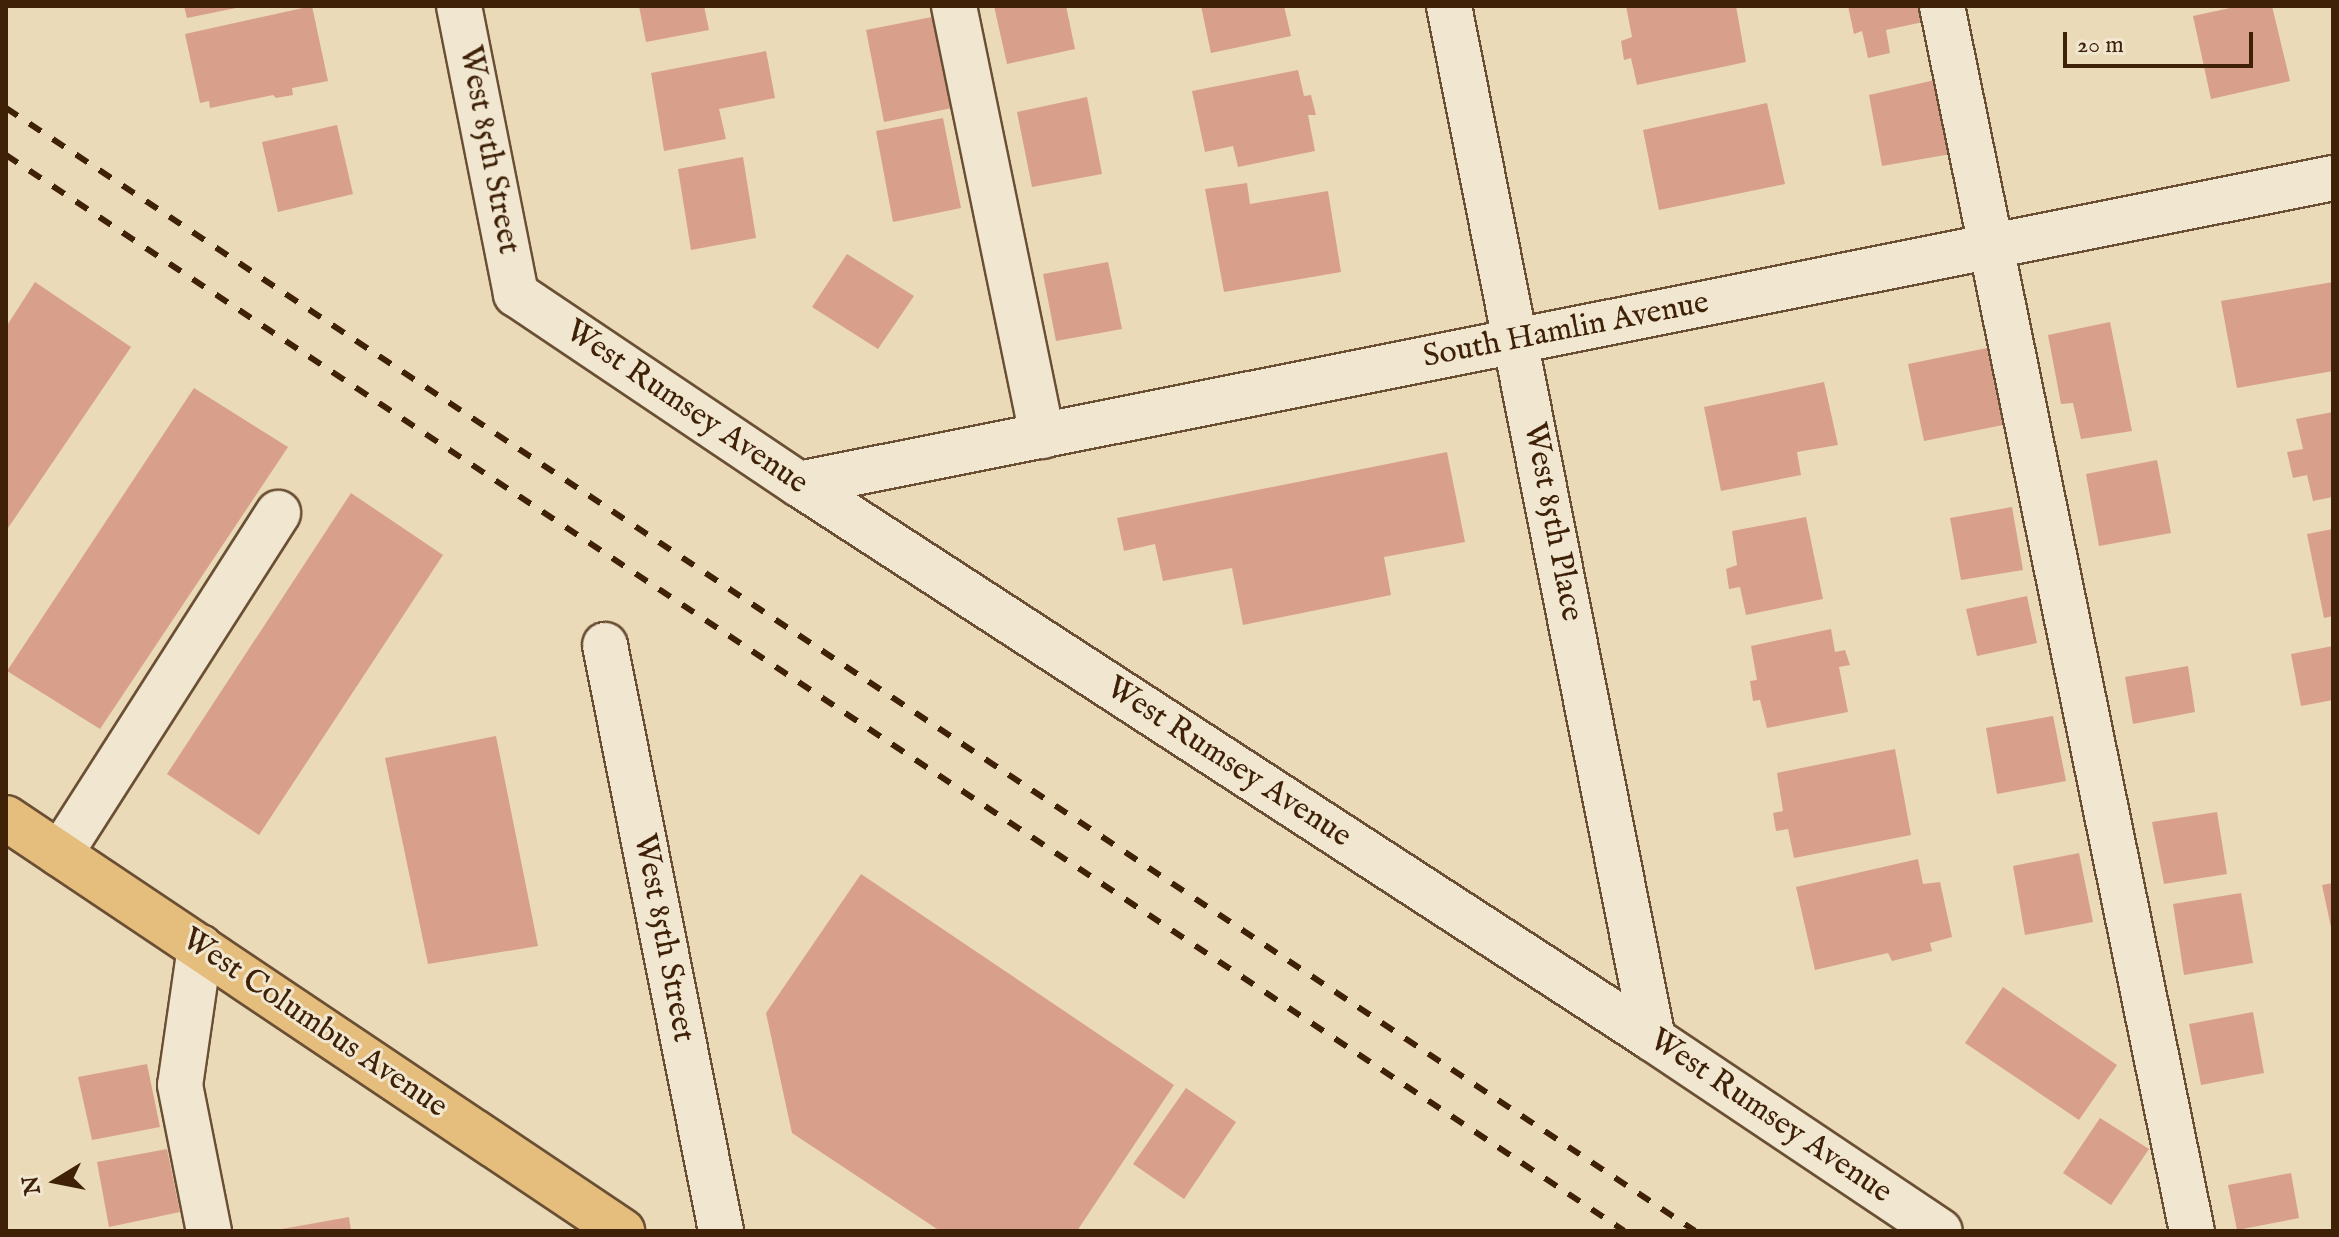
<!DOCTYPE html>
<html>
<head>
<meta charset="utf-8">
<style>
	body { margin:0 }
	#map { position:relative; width:2339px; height:1237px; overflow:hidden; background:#eadab8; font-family:"IM FELL English",serif }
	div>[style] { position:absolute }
	.building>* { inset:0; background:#d8a08a }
	.roads { filter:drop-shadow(2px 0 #6a4f34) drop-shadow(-2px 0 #6a4f34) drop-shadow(0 2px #6a4f34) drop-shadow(0 -2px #6a4f34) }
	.minor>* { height:44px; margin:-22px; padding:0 22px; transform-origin:22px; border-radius:22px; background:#f1e7d1 }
	.major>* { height:44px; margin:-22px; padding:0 22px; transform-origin:22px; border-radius:22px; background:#e5bd7c }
	.rail>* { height:6px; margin-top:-3px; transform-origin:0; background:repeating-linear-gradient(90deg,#3f2108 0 14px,transparent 0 28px) }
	span { translate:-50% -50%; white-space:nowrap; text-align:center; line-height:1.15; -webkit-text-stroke:6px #f1e7d1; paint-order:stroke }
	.street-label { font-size:32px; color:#3f2108 }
	.frame { position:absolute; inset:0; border:8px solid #3f2108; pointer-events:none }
	.north { position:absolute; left:16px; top:1141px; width:80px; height:80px; -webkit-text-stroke:6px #f1e7d1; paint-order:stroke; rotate:260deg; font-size:22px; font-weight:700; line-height:32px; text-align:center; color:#3f2108 }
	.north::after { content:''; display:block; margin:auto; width:28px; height:36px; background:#3f2108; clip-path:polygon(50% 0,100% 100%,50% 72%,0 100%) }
	.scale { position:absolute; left:2063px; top:32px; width:190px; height:36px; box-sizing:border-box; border:4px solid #3f2108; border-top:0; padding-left:10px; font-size:24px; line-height:28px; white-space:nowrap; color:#3f2108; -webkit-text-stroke:6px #f1e7d1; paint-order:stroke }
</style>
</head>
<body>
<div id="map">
	<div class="building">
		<i style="clip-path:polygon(184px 6px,241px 6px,241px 7px,187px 18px)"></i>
		<i style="clip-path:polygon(312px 6px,328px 81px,292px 88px,293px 95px,276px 98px,273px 95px,210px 108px,209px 101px,200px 103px,185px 34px)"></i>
		<i style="clip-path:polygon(639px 6px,704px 6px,709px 30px,646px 42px)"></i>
		<i style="clip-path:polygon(994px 6px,1066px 6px,1075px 49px,1007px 64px)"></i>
		<i style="clip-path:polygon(1201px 6px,1284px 6px,1291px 36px,1211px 53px)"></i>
		<i style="clip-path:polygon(1626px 6px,1736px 6px,1746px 62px,1637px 85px,1631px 58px,1624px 60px,1621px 41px,1632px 37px)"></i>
		<i style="clip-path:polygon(1848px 6px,1920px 6px,1923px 22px,1886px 30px,1890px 53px,1868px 58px,1862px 31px,1854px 34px)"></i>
		<i style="clip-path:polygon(2239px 6px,2272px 6px,2290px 81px,2211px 99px,2193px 16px)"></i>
		<i style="clip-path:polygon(932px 17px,946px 87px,952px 86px,957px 107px,884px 122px,866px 30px)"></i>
		<i style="clip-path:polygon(766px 51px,775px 98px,719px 109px,726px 139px,664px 151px,651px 73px)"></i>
		<i style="clip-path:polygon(1298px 70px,1304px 96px,1311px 95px,1316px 115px,1308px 115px,1315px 151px,1238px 167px,1233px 146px,1205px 152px,1192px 91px)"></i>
		<i style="clip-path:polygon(1935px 80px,1951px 154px,1882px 166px,1869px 95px)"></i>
		<i style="clip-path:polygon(1087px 97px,1102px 174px,1032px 187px,1017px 112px)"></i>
		<i style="clip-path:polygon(1767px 103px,1785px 184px,1659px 210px,1643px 130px)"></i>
		<i style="clip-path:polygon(943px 118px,961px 208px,893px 222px,876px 131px)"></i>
		<i style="clip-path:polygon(337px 125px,353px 194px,278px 212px,262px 142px)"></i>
		<i style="clip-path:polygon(743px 157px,756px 238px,691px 250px,678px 169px)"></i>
		<i style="clip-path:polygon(1247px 183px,1250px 204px,1328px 191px,1341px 272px,1224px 292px,1205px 189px)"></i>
		<i style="clip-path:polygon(847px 254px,914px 296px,878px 349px,812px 307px)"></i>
		<i style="clip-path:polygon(1108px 262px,1122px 329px,1056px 341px,1043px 274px)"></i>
		<i style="clip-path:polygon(35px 282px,131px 347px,6px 531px,6px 327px)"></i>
		<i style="clip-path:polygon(2333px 282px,2333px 371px,2237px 388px,2221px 301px)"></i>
		<i style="clip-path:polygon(2110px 322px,2132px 431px,2081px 439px,2073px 403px,2061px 404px,2048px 335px)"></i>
		<i style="clip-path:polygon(1987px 348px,2003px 425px,1924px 441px,1908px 364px)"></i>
		<i style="clip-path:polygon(1824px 382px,1838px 445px,1797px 452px,1801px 475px,1721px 491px,1704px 407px)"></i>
		<i style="clip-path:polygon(194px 388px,288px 447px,100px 729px,7px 671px)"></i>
		<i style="clip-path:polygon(2333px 412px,2333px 497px,2313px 501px,2307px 475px,2293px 478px,2287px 452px,2303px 449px,2296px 419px)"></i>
		<i style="clip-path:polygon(1447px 452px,1465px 542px,1384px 557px,1391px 595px,1243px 625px,1232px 568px,1163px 581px,1155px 544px,1124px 551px,1117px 518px)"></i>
		<i style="clip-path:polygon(2157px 460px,2171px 533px,2099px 546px,2086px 474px)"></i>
		<i style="clip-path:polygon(351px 493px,443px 555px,259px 835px,167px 774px)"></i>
		<i style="clip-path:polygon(2012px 507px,2023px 570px,1961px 580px,1950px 518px)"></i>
		<i style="clip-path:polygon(1806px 517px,1823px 599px,1746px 615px,1740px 587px,1729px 589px,1726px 569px,1737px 565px,1732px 531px)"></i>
		<i style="clip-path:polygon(2333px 529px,2333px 616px,2324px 618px,2307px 534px)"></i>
		<i style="clip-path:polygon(2027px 596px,2037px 643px,1977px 656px,1966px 609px)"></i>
		<i style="clip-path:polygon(1831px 629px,1835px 652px,1845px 650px,1850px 665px,1839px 667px,1848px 712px,1767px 728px,1760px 700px,1753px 701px,1750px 681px,1757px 680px,1751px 646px)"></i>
		<i style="clip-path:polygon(2333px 646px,2333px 700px,2301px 706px,2291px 654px)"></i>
		<i style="clip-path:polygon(2188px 666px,2195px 712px,2133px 724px,2125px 677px)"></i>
		<i style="clip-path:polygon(2053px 716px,2066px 781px,1997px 794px,1986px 728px)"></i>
		<i style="clip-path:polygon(496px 736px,538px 946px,428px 964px,385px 758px)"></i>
		<i style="clip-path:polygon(1895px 749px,1911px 835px,1794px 858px,1788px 829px,1776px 831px,1773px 813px,1783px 811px,1777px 773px)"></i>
		<i style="clip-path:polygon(2217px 812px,2227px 874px,2164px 884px,2152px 822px)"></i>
		<i style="clip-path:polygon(2079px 853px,2093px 922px,2025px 935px,2013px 866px)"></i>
		<i style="clip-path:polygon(1918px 859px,1923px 884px,1940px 882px,1952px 937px,1930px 943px,1932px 951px,1892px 961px,1888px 953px,1815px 970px,1796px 887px)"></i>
		<i style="clip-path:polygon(861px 874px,1174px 1085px,1077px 1231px,940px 1231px,792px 1133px,766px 1013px)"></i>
		<i style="clip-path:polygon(2333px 883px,2333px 932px,2332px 932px,2322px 885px)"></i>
		<i style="clip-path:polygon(2241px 893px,2253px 963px,2184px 975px,2173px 904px)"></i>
		<i style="clip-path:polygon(2003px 987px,2117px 1065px,2079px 1120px,1965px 1043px)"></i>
		<i style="clip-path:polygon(2253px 1012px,2264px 1073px,2201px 1085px,2189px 1024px)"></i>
		<i style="clip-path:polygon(147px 1064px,160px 1127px,92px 1140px,78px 1077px)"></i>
		<i style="clip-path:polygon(1186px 1088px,1236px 1122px,1184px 1199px,1133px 1164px)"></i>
		<i style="clip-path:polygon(2100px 1118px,2149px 1149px,2111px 1205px,2063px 1173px)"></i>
		<i style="clip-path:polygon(167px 1149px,180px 1212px,109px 1227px,97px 1162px)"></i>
		<i style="clip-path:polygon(2291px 1173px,2299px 1218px,2237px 1230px,2228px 1185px)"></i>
		<i style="clip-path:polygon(349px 1217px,351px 1231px,282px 1231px,282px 1229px)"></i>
	</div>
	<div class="roads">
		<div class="minor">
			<i style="left:459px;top:6px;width:294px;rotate:78.8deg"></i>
			<i style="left:516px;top:294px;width:341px;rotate:33.9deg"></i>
			<i style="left:799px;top:484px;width:1018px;rotate:33.02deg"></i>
			<i style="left:1653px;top:1039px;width:345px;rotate:33.8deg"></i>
			<i style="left:954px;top:6px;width:439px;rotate:78.4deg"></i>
			<i style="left:1449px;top:6px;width:1053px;rotate:78.83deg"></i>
			<i style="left:1942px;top:6px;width:1250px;rotate:78.47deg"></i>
			<i style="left:799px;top:484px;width:1564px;rotate:-11.28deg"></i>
			<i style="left:605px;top:645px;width:597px;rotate:78.8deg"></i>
			<i style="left:60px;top:854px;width:405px;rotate:-57.4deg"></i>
			<i style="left:200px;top:947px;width:139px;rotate:98.2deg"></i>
			<i style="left:180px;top:1085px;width:149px;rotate:78.8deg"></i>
		</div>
		<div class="major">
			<i style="left:6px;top:818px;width:742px;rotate:33.84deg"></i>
		</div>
	</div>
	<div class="rail">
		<i style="left:6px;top:108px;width:2028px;rotate:33.62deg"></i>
		<i style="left:6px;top:155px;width:1943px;rotate:33.62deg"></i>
	</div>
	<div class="street-label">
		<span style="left:488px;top:150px;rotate:79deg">West 85th Street</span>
		<span style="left:1566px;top:331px;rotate:-11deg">South Hamlin Avenue</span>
		<span style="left:686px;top:408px;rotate:34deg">West Rumsey Avenue</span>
		<span style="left:1552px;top:522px;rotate:79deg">West 85th Place</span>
		<span style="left:1228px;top:763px;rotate:33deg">West Rumsey Avenue</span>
		<span style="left:663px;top:938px;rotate:79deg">West 85th Street</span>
		<span style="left:314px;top:1024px;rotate:34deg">West Columbus Avenue</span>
		<span style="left:1770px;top:1117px;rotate:34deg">West Rumsey Avenue</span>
	</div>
	<div class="frame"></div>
	<div class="north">N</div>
	<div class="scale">20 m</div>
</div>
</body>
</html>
